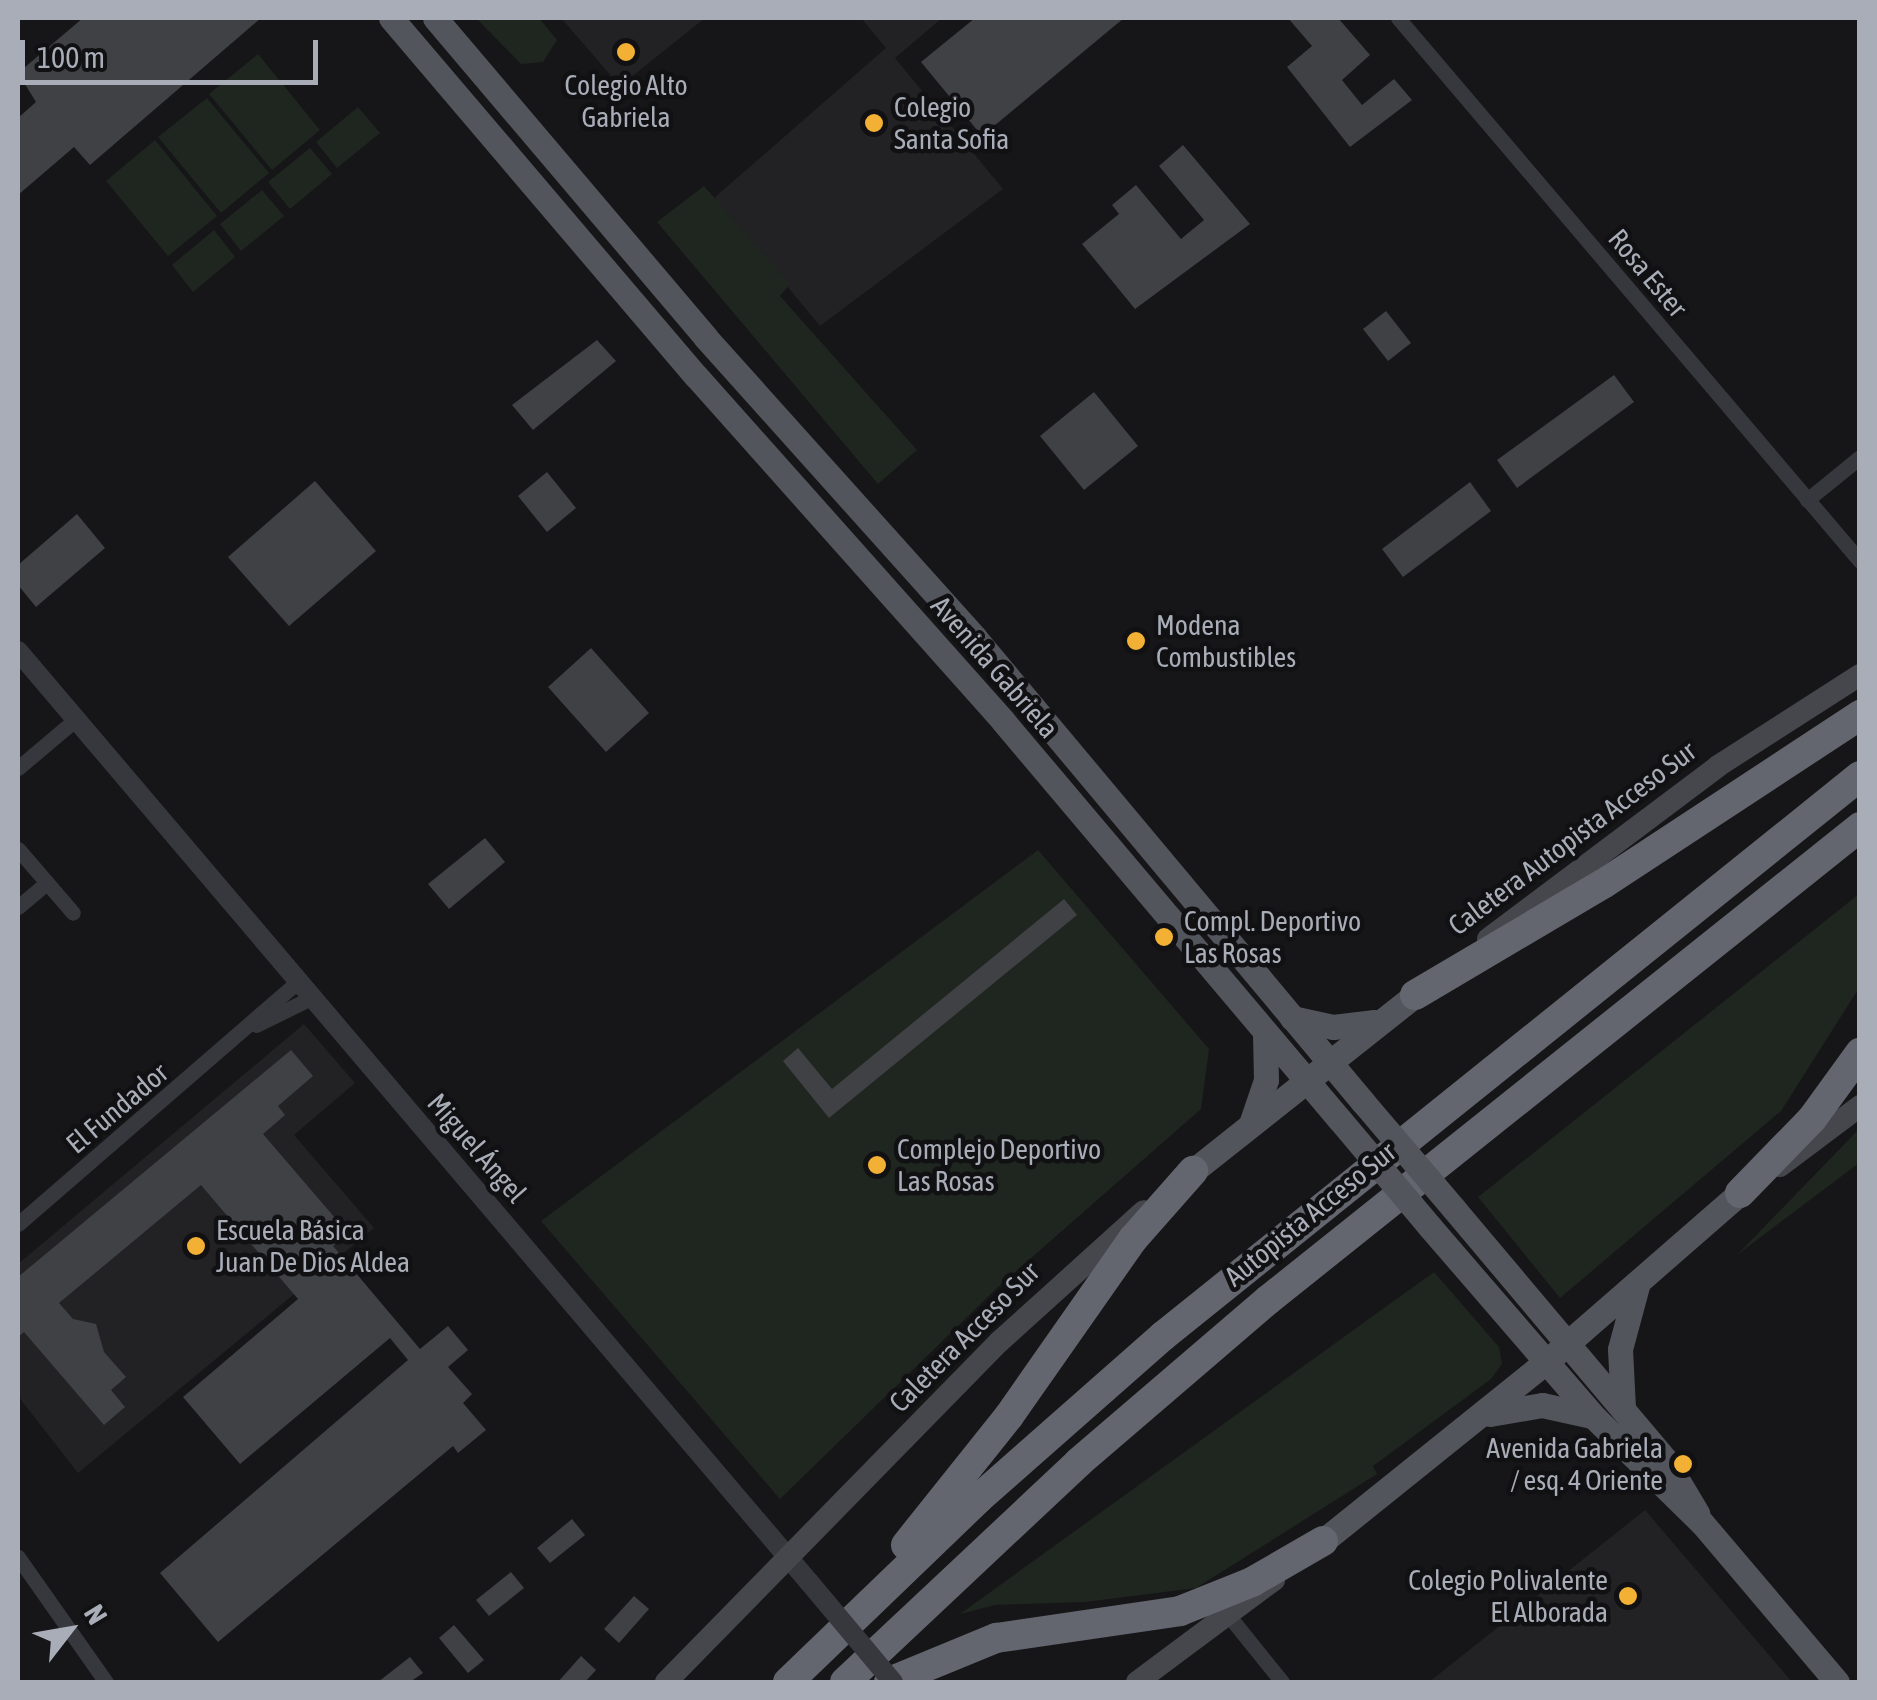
<!DOCTYPE html>
<html>
<head>
<meta charset="utf-8">
<style>
	body { margin:0 }
	#map { position:relative; width:1877px; height:1700px; overflow:hidden; background:#161618; font-family:"Asap Condensed",sans-serif }
	div>[style] { position:absolute }
	.built>* { inset:0; background:#222225 }
	.green>* { inset:0; background:#1e261f }
	.building>* { inset:0; background:#404145 }
	.minor>* { height:15px; margin:-7.5px; padding:0 7.5px; transform-origin:7.5px; border-radius:7.5px; background:#37383d }
	.tertiary>* { height:20px; margin:-10px; padding:0 10px; transform-origin:10px; border-radius:10px; background:#37383d }
	.secondary>* { height:22px; margin:-11px; padding:0 11px; transform-origin:11px; border-radius:11px; background:#45474d }
	.primary>* { height:25px; margin:-12.5px; padding:0 12.5px; transform-origin:12.5px; border-radius:12.5px; background:#53555c }
	.motorway>* { height:30px; margin:-15px; padding:0 15px; transform-origin:15px; border-radius:15px; background:#63666e }
	.tertiary-bridge>* { height:20px; margin:-10px; padding:0 10px; transform-origin:10px; border-radius:10px; background:#37383d }
	.primary-bridge>* { height:25px; margin:-12.5px; padding:0 12.5px; transform-origin:12.5px; border-radius:12.5px; background:#53555c }
	.dots>* { width:28px; height:28px; translate:-50% -50%; box-sizing:border-box; border:5px solid #111113; border-radius:50% }
	span { translate:-50% -50%; white-space:nowrap; text-align:center; line-height:1.15; -webkit-text-stroke:9px #111113; paint-order:stroke }
	.poi-label { font-size:28px; color:#a8adb8 }
	.left { translate:0 -50%; text-align:left }
	.right { translate:-100% -50%; text-align:right }
	.street-label { font-size:28px; color:#a8adb8 }
	.frame { position:absolute; inset:0; border:20px solid #a8adb8; pointer-events:none }
	.north { position:absolute; left:20px; top:1580px; width:100px; height:100px; -webkit-text-stroke:8px #111113; paint-order:stroke; rotate:59deg; font-size:28px; font-weight:700; line-height:40px; text-align:center; color:#a8adb8 }
	.north::after { content:''; display:block; margin:auto; width:35px; height:45px; background:#a8adb8; clip-path:polygon(50% 0,100% 100%,50% 72%,0 100%) }
	.scale { position:absolute; left:20px; top:40px; width:298px; height:45px; box-sizing:border-box; border:5px solid #a8adb8; border-top:0; padding-left:12px; font-size:30px; line-height:35px; white-space:nowrap; color:#a8adb8; -webkit-text-stroke:8px #111113; paint-order:stroke }
</style>
</head>
<body>
<div id="map">
	<div class="built">
		<i style="clip-path:polygon(561px 18px,705px 18px,620px 86px)"></i>
		<i style="clip-path:polygon(861px 18px,942px 18px,895px 58px,1003px 189px,820px 326px,714px 198px,886px 48px)"></i>
		<i style="clip-path:polygon(304px 1024px,355px 1083px,294px 1135px,374px 1228px,78px 1473px,18px 1396px,18px 1264px)"></i>
		<i style="clip-path:polygon(1645px 1510px,1792px 1682px,1429px 1682px)"></i>
	</div>
	<div class="green">
		<i style="clip-path:polygon(476px 18px,539px 18px,557px 40px,543px 62px,521px 64px)"></i>
		<i style="clip-path:polygon(258px 54px,320px 130px,272px 170px,209px 94px)"></i>
		<i style="clip-path:polygon(207px 98px,269px 173px,221px 213px,158px 137px)"></i>
		<i style="clip-path:polygon(358px 107px,380px 133px,337px 168px,316px 142px)"></i>
		<i style="clip-path:polygon(155px 140px,217px 216px,168px 256px,106px 181px)"></i>
		<i style="clip-path:polygon(310px 148px,332px 174px,290px 209px,268px 182px)"></i>
		<i style="clip-path:polygon(704px 186px,790px 284px,780px 296px,917px 450px,878px 484px,657px 222px)"></i>
		<i style="clip-path:polygon(262px 190px,284px 216px,241px 251px,220px 224px)"></i>
		<i style="clip-path:polygon(214px 230px,235px 257px,193px 292px,172px 265px)"></i>
		<i style="clip-path:polygon(1038px 850px,1209px 1049px,1201px 1109px,998px 1287px,780px 1499px,541px 1221px)"></i>
		<i style="clip-path:polygon(1859px 894px,1859px 988px,1781px 1111px,1560px 1298px,1478px 1197px)"></i>
		<i style="clip-path:polygon(1859px 1129px,1859px 1163px,1737px 1255px)"></i>
		<i style="clip-path:polygon(1434px 1272px,1499px 1347px,1502px 1364px,1491px 1379px,1373px 1466px,1377px 1474px,1196px 1588px,1085px 1602px,995px 1605px,960px 1614px)"></i>
	</div>
	<div class="building">
		<i style="clip-path:polygon(83px 18px,261px 18px,90px 165px,74px 147px,18px 195px,18px 118px,36px 102px,18px 73px)"></i>
		<i style="clip-path:polygon(975px 18px,1124px 18px,982px 136px,921px 62px)"></i>
		<i style="clip-path:polygon(1288px 18px,1338px 18px,1370px 55px,1342px 80px,1362px 105px,1394px 79px,1412px 100px,1350px 147px,1287px 67px,1312px 46px)"></i>
		<i style="clip-path:polygon(1183px 145px,1250px 224px,1135px 309px,1082px 244px,1119px 214px,1112px 205px,1136px 185px,1181px 239px,1204px 220px,1159px 166px)"></i>
		<i style="clip-path:polygon(1386px 311px,1411px 343px,1388px 361px,1363px 329px)"></i>
		<i style="clip-path:polygon(597px 340px,616px 361px,533px 430px,512px 405px)"></i>
		<i style="clip-path:polygon(1614px 375px,1634px 402px,1517px 488px,1497px 460px)"></i>
		<i style="clip-path:polygon(1094px 392px,1138px 446px,1084px 490px,1040px 436px)"></i>
		<i style="clip-path:polygon(547px 472px,576px 508px,547px 532px,518px 496px)"></i>
		<i style="clip-path:polygon(315px 481px,376px 551px,289px 626px,228px 557px)"></i>
		<i style="clip-path:polygon(1470px 482px,1491px 511px,1403px 577px,1382px 549px)"></i>
		<i style="clip-path:polygon(77px 514px,105px 548px,36px 607px,18px 585px,18px 565px)"></i>
		<i style="clip-path:polygon(591px 648px,649px 713px,606px 752px,548px 687px)"></i>
		<i style="clip-path:polygon(485px 838px,505px 862px,449px 909px,428px 884px)"></i>
		<i style="clip-path:polygon(1064px 899px,1077px 915px,829px 1118px,783px 1061px,798px 1048px,832px 1089px)"></i>
		<i style="clip-path:polygon(291px 1050px,313px 1076px,278px 1106px,285px 1115px,263px 1134px,348px 1233px,333px 1246px,420px 1349px,448px 1326px,468px 1350px,448px 1367px,472px 1394px,463px 1403px,486px 1430px,458px 1453px,453px 1446px,218px 1642px,160px 1573px,408px 1360px,390px 1338px,240px 1464px,183px 1397px,298px 1299px,201px 1185px,59px 1303px,73px 1319px,96px 1324px,104px 1352px,126px 1377px,111px 1390px,125px 1407px,104px 1425px,24px 1332px,18px 1337px,18px 1277px)"></i>
		<i style="clip-path:polygon(572px 1519px,585px 1535px,550px 1563px,537px 1548px)"></i>
		<i style="clip-path:polygon(511px 1572px,524px 1588px,489px 1616px,476px 1600px)"></i>
		<i style="clip-path:polygon(634px 1596px,649px 1609px,619px 1643px,604px 1629px)"></i>
		<i style="clip-path:polygon(454px 1625px,484px 1660px,468px 1673px,439px 1638px)"></i>
		<i style="clip-path:polygon(581px 1656px,596px 1670px,585px 1682px,558px 1682px)"></i>
		<i style="clip-path:polygon(410px 1657px,423px 1673px,410px 1682px,378px 1682px)"></i>
	</div>
	<div class="minor">
		<i style="left:1398px;top:18px;width:713px;rotate:49.61deg"></i>
		<i style="left:1807px;top:500px;width:68px;rotate:-39.1deg"></i>
		<i style="left:18px;top:768px;width:76px;rotate:-40.2deg"></i>
		<i style="left:18px;top:849px;width:84px;rotate:49.3deg"></i>
		<i style="left:18px;top:907px;width:38px;rotate:-40deg"></i>
		<i style="left:256px;top:1025px;width:64px;rotate:-26.2deg"></i>
		<i style="left:18px;top:1224px;width:371px;rotate:-40.9deg"></i>
		<i style="left:18px;top:1557px;width:153px;rotate:54.9deg"></i>
		<i style="left:1229px;top:1616px;width:85px;rotate:51.2deg"></i>
	</div>
	<div class="tertiary">
		<i style="left:18px;top:651px;width:1222px;rotate:49.65deg"></i>
	</div>
	<div class="secondary">
		<i style="left:1488px;top:939px;width:288px;rotate:-36.9deg"></i>
		<i style="left:1718px;top:766px;width:169px;rotate:-32.7deg"></i>
		<i style="left:1780px;top:1166px;width:100px;rotate:-36.9deg"></i>
		<i style="left:666px;top:1682px;width:476px;rotate:-45.6deg"></i>
		<i style="left:999px;top:1342px;width:195px;rotate:-42.1deg"></i>
		<i style="left:1137px;top:1682px;width:171px;rotate:-36.7deg"></i>
	</div>
	<div class="primary">
		<i style="left:391px;top:18px;width:470px;rotate:49.6deg"></i>
		<i style="left:696px;top:376px;width:462px;rotate:48.3deg"></i>
		<i style="left:1003px;top:721px;width:522px;rotate:49.82deg"></i>
		<i style="left:435px;top:18px;width:419px;rotate:49.7deg"></i>
		<i style="left:706px;top:338px;width:403px;rotate:48.1deg"></i>
		<i style="left:975px;top:638px;width:605px;rotate:50.1deg"></i>
		<i style="left:1292px;top:1018px;width:42px;rotate:12.4deg"></i>
		<i style="left:1333px;top:1027px;width:42px;rotate:-6.8deg"></i>
		<i style="left:1251px;top:1124px;width:46px;rotate:-71.2deg"></i>
		<i style="left:1266px;top:1080px;width:48px;rotate:-91.2deg"></i>
		<i style="left:1193px;top:1171px;width:283px;rotate:-38.4deg"></i>
		<i style="left:1454px;top:1209px;width:329px;rotate:49.9deg"></i>
		<i style="left:1666px;top:1461px;width:61px;rotate:59.2deg"></i>
		<i style="left:1430px;top:1227px;width:251px;rotate:49.2deg"></i>
		<i style="left:1594px;top:1417px;width:151px;rotate:44.5deg"></i>
		<i style="left:1702px;top:1523px;width:209px;rotate:49.7deg"></i>
		<i style="left:1623px;top:1408px;width:59px;rotate:-92.9deg"></i>
		<i style="left:1620px;top:1349px;width:65px;rotate:-74.9deg"></i>
		<i style="left:1490px;top:1414px;width:53px;rotate:-9.8deg"></i>
		<i style="left:1542px;top:1405px;width:51px;rotate:12.4deg"></i>
		<i style="left:1323px;top:1541px;width:286px;rotate:-38.8deg"></i>
		<i style="left:1546px;top:1362px;width:257px;rotate:-41.1deg"></i>
	</div>
	<div class="motorway">
		<i style="left:1415px;top:995px;width:218px;rotate:-30.6deg"></i>
		<i style="left:1603px;top:884px;width:308px;rotate:-33.3deg"></i>
		<i style="left:1740px;top:1193px;width:103px;rotate:-45.8deg"></i>
		<i style="left:1812px;top:1119px;width:82px;rotate:-54deg"></i>
		<i style="left:906px;top:1545px;width:165px;rotate:-51.4deg"></i>
		<i style="left:1009px;top:1416px;width:216px;rotate:-55deg"></i>
		<i style="left:1133px;top:1239px;width:91px;rotate:-48.6deg"></i>
		<i style="left:788px;top:1682px;width:264px;rotate:-43.9deg"></i>
		<i style="left:978px;top:1499px;width:247px;rotate:-41.4deg"></i>
		<i style="left:1163px;top:1336px;width:894px;rotate:-38.78deg"></i>
		<i style="left:845px;top:1682px;width:321px;rotate:-43.2deg"></i>
		<i style="left:1079px;top:1462px;width:249px;rotate:-40.6deg"></i>
		<i style="left:1268px;top:1300px;width:758px;rotate:-38.62deg"></i>
		<i style="left:889px;top:1682px;width:116px;rotate:-22.4deg"></i>
		<i style="left:996px;top:1638px;width:186px;rotate:-8.3deg"></i>
		<i style="left:1180px;top:1611px;width:78px;rotate:-21.9deg"></i>
		<i style="left:1252px;top:1582px;width:82px;rotate:-30deg"></i>
	</div>
	<div class="tertiary-bridge">
		<i style="left:809px;top:1582px;width:131px;rotate:50deg"></i>
	</div>
	<div class="primary-bridge">
		<i style="left:1363px;top:1102px;width:140px;rotate:49.6deg"></i>
		<i style="left:1340px;top:1120px;width:140px;rotate:49.9deg"></i>
	</div>
	<div class="dots">
		<i style="left:626px;top:52px;background:#f2b134"></i>
		<i style="left:874px;top:123px;background:#f2b134"></i>
		<i style="left:1136px;top:641px;background:#f2b134"></i>
		<i style="left:1164px;top:937px;background:#f2b134"></i>
		<i style="left:877px;top:1165px;background:#f2b134"></i>
		<i style="left:196px;top:1246px;background:#f2b134"></i>
		<i style="left:1683px;top:1464px;background:#f2b134"></i>
		<i style="left:1628px;top:1596px;background:#f2b134"></i>
	</div>
	<div class="poi-label">
		<span style="left:626px;top:101px">Colegio Alto<br>Gabriela</span>
		<span class="left" style="left:894px;top:123px">Colegio<br>Santa Sofia</span>
		<span class="left" style="left:1156px;top:641px">Modena<br>Combustibles</span>
		<span class="left" style="left:1184px;top:937px">Compl. Deportivo<br>Las Rosas</span>
		<span class="left" style="left:897px;top:1165px">Complejo Deportivo<br>Las Rosas</span>
		<span class="left" style="left:216px;top:1246px">Escuela Básica<br>Juan De Dios Aldea</span>
		<span class="right" style="left:1663px;top:1464px">Avenida Gabriela<br>/ esq. 4 Oriente</span>
		<span class="right" style="left:1608px;top:1596px">Colegio Polivalente<br>El Alborada</span>
	</div>
	<div class="street-label">
		<span style="left:1648px;top:273px;rotate:50deg">Rosa Ester</span>
		<span style="left:995px;top:667px;rotate:49deg">Avenida Gabriela</span>
		<span style="left:1572px;top:838px;rotate:-37deg">Caletera Autopista Acceso Sur</span>
		<span style="left:117px;top:1108px;rotate:-40deg">El Fundador</span>
		<span style="left:477px;top:1148px;rotate:49deg">Miguel Ángel</span>
		<span style="left:1310px;top:1214px;rotate:-39deg">Autopista Acceso Sur</span>
		<span style="left:964px;top:1337px;rotate:-45deg">Caletera Acceso Sur</span>
	</div>
	<div class="frame"></div>
	<div class="north">N</div>
	<div class="scale">100 m</div>
</div>
</body>
</html>
